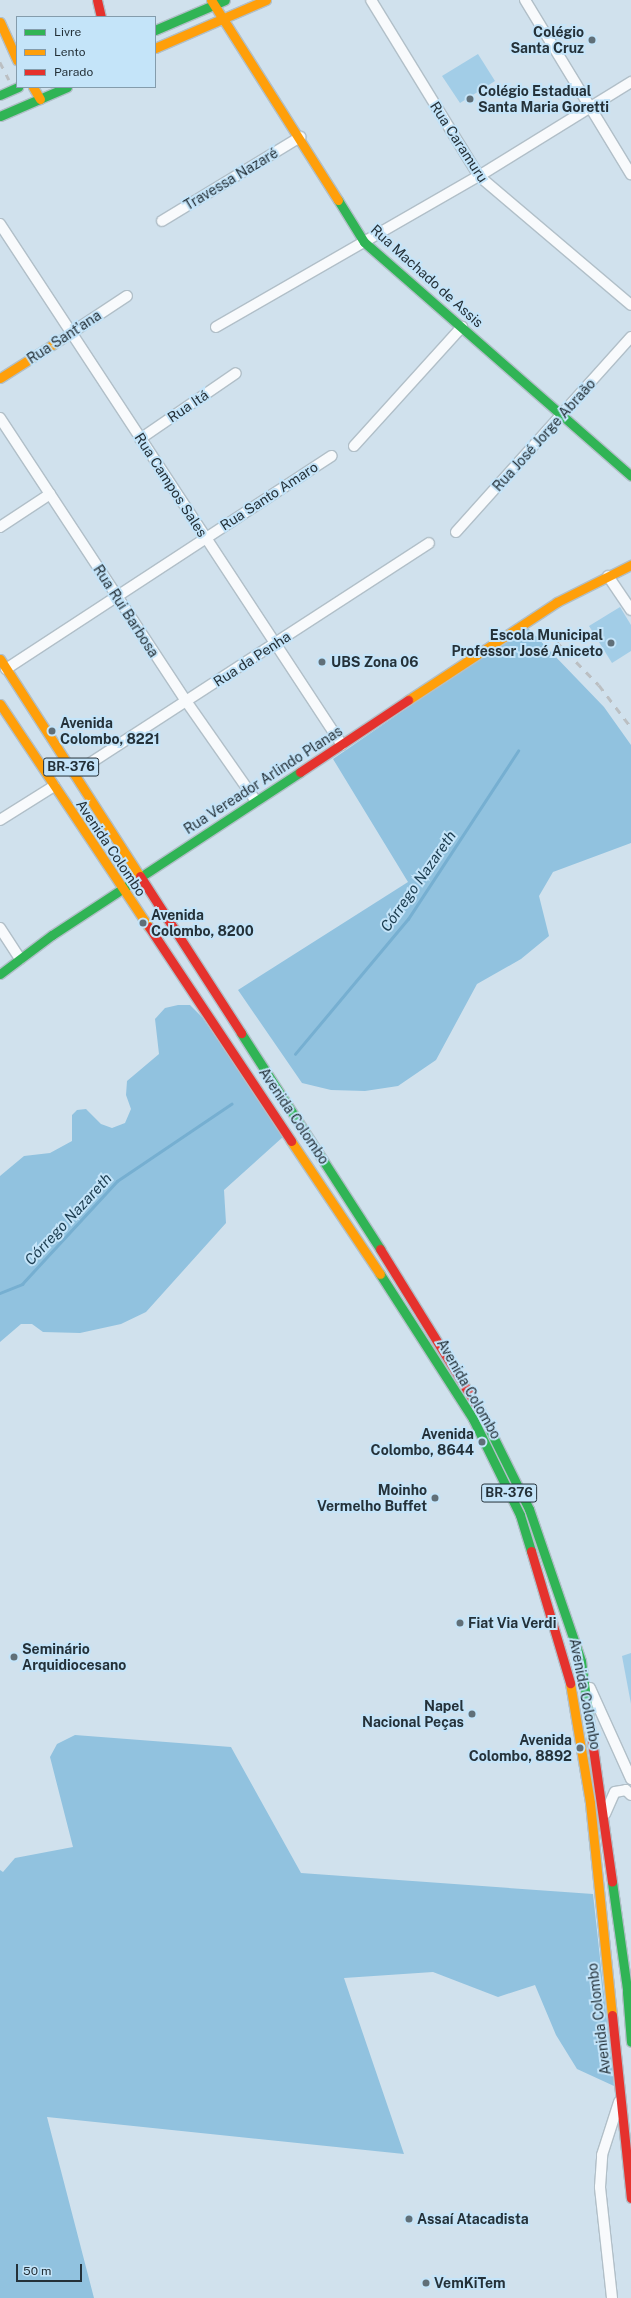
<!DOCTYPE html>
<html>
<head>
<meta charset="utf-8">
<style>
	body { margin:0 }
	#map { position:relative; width:631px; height:2298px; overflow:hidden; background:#d0e1ed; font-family:"Public Sans",sans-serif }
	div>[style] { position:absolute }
	.green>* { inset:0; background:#a2cde7 }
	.forest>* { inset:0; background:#91c2df }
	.stream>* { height:2.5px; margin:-1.25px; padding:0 1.25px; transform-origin:1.25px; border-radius:1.25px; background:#76afd1 }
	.roads { filter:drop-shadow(1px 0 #b1bfc8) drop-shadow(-1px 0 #b1bfc8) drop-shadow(0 1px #b1bfc8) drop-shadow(0 -1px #b1bfc8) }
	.street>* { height:10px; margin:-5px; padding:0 5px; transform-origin:5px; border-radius:5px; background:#f8fafc }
	.fast>* { height:9px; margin:-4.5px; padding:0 4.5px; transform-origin:4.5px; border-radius:4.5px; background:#30b455 }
	.slow>* { height:9px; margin:-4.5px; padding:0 4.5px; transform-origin:4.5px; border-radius:4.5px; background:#ff9f0a }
	.jam>* { height:9px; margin:-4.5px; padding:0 4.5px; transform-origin:4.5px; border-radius:4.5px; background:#e5322d }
	.rail>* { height:2.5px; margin-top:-1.25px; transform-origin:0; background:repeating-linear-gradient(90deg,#bbbfc2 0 7px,transparent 0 14px) }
	.dots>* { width:11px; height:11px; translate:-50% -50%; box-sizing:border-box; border:2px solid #c4e4f9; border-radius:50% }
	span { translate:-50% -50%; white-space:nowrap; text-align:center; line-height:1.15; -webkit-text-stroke:4px #c4e4f9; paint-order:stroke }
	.shield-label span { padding:1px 3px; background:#c4e4f9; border:1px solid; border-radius:3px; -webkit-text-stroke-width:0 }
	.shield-label { font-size:13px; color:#243139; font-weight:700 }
	.poi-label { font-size:14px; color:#243139; font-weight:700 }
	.right { translate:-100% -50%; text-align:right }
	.left { translate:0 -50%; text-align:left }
	.street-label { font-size:14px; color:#243139 }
	.water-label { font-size:15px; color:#1b3c4f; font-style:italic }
	.legend { position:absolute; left:16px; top:16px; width:140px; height:72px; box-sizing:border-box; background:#c4e4f9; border:1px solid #849cac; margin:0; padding:5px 7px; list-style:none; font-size:12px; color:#243139 }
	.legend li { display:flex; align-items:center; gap:8px; height:20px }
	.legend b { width:20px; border:1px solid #849cac }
	.scale { position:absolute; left:16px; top:2264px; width:66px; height:18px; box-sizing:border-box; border:2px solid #243139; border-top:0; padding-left:5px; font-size:12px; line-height:14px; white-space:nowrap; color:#243139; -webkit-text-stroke:3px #c4e4f9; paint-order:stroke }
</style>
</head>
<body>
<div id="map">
	<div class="green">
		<i style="clip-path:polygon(478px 54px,495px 81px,460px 103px,442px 76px)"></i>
		<i style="clip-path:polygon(620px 607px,631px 625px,631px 651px,612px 663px,589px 626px)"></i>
		<i style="clip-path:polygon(631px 1653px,631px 1704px,622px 1656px)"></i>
	</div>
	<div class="forest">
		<i style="clip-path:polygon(526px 626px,604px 707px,631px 745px,631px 843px,553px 872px,539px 896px,549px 936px,521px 959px,477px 984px,436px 1060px,398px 1086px,365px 1091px,331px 1090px,302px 1083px,238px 990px,408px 882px,333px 759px)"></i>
		<i style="clip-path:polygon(178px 1005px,190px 1005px,202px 1017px,284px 1136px,224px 1190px,226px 1223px,146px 1312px,121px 1324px,80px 1333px,43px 1332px,32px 1324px,21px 1324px,0 1342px,0 1176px,24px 1156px,50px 1153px,72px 1141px,72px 1115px,77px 1110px,86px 1109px,101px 1124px,112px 1128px,125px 1123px,131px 1109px,126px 1095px,127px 1081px,159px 1054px,155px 1019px,165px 1008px)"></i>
		<i style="clip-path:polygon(75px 1735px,231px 1747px,301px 1873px,593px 1894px,614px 2086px,577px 2069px,556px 2035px,535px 1985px,498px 1997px,433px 1972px,344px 1978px,404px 2154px,47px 2117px,94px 2298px,0 2298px,0 1870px,3px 1872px,15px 1858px,73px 1847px,50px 1757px,57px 1744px)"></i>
	</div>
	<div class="stream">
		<i style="left:295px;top:1054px;width:176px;rotate:-50.1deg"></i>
		<i style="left:408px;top:919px;width:201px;rotate:-56.8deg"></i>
		<i style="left:0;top:1293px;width:24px;rotate:-22deg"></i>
		<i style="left:22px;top:1284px;width:140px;rotate:-47.3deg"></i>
		<i style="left:117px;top:1181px;width:138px;rotate:-34deg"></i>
	</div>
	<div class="roads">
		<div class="street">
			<i style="left:371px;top:0;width:206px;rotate:58.5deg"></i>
			<i style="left:479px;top:176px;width:199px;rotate:40.3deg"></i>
			<i style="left:525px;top:0;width:204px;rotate:58.7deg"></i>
			<i style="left:162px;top:221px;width:162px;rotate:-31.3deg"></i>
			<i style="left:0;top:224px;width:623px;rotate:56.72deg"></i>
			<i style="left:216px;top:327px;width:303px;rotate:-29.9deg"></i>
			<i style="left:479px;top:176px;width:179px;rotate:-31.7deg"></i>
			<i style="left:71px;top:333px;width:67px;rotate:-33.5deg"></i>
			<i style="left:0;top:418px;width:339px;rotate:56.7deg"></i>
			<i style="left:186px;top:701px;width:122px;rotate:55deg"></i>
			<i style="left:140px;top:439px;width:116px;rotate:-34.5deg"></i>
			<i style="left:354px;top:446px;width:161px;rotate:-47.8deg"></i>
			<i style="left:0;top:527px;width:60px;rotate:-33.4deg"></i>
			<i style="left:456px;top:532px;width:262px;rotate:-48.1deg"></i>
			<i style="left:608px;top:576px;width:41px;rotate:55.9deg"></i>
			<i style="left:6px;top:669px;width:389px;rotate:-33.2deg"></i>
			<i style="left:75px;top:773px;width:422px;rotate:-33deg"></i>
			<i style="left:0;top:820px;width:64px;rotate:-32.2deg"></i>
			<i style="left:0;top:928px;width:37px;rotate:57deg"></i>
			<i style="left:590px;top:1688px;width:100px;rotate:65.7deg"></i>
			<i style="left:605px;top:1814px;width:24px;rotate:-66deg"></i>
			<i style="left:615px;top:1792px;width:11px;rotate:-10deg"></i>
			<i style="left:626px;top:1790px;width:7px;rotate:45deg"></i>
			<i style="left:612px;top:2298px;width:112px;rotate:-96.2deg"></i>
			<i style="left:600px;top:2187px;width:32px;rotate:-86deg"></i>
			<i style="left:602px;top:2155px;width:56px;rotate:-72.2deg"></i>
		</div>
		<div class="fast">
			<i style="left:155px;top:30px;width:76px;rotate:-23.2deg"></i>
			<i style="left:0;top:95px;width:20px;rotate:-24deg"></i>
			<i style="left:0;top:116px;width:73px;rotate:-23.4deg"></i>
			<i style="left:338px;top:200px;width:49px;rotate:58.2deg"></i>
			<i style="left:364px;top:242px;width:355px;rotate:41.2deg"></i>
			<i style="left:0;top:974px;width:65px;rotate:-36.9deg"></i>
			<i style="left:52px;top:935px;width:297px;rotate:-33.3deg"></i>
			<i style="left:241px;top:1033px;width:257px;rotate:57.2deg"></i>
			<i style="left:380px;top:1274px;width:172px;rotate:57.3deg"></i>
			<i style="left:473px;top:1419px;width:107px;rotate:63.9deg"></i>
			<i style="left:520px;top:1515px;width:38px;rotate:73deg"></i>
			<i style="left:483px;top:1416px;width:104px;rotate:63.7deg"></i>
			<i style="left:529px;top:1509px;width:161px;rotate:71.1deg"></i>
			<i style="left:581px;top:1661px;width:81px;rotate:82.2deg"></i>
			<i style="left:612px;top:1882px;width:122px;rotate:82deg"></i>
			<i style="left:627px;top:1992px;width:50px;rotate:85.4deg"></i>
		</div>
		<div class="slow">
			<i style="left:211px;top:0;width:237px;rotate:57.6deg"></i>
			<i style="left:0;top:22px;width:42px;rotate:65.9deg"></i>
			<i style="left:155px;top:48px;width:121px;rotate:-23.4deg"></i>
			<i style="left:33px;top:87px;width:14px;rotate:60deg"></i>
			<i style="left:0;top:378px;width:84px;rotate:-32.4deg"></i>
			<i style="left:0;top:659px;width:258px;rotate:57.2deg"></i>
			<i style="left:408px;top:700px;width:178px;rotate:-33.3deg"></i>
			<i style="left:557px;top:602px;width:83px;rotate:-26.6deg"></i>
			<i style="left:0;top:704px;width:268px;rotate:56.3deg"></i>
			<i style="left:291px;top:1141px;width:160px;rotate:56.2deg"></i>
			<i style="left:570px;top:1683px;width:122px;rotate:80.5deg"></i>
			<i style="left:590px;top:1803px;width:213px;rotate:84.1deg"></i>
		</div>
		<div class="jam">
			<i style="left:97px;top:0;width:17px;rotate:77deg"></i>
			<i style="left:300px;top:772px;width:130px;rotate:-33.7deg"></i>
			<i style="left:140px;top:876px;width:187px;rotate:57.2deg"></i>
			<i style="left:149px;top:927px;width:257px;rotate:56.4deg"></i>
			<i style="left:380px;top:1249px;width:196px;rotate:58.3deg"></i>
			<i style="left:531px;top:1551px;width:138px;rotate:73.5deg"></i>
			<i style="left:592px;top:1741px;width:142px;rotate:81.9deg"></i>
			<i style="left:612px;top:2015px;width:184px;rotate:84.1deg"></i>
		</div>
	</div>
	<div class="rail">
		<i style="left:0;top:62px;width:20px;rotate:63deg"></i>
		<i style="left:557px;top:642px;width:60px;rotate:45.7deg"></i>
		<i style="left:599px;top:685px;width:53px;rotate:52.7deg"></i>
	</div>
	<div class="dots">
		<i style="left:592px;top:40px;background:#606f78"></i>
		<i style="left:470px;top:99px;background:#606f78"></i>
		<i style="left:611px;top:643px;background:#606f78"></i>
		<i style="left:322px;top:662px;background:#606f78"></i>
		<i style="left:52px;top:731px;background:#606f78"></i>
		<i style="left:143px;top:923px;background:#606f78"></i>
		<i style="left:482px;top:1442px;background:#606f78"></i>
		<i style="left:435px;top:1498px;background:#606f78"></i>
		<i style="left:460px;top:1623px;background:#606f78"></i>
		<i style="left:14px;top:1657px;background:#606f78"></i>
		<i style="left:472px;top:1714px;background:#606f78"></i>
		<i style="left:580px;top:1748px;background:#606f78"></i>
		<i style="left:409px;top:2219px;background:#606f78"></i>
		<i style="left:426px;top:2283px;background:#606f78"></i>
	</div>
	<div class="shield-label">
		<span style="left:71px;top:767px">BR-376</span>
		<span style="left:509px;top:1493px">BR-376</span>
	</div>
	<div class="poi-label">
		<span class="right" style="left:584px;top:40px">Colégio<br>Santa Cruz</span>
		<span class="left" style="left:478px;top:99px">Colégio Estadual<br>Santa Maria Goretti</span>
		<span class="right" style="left:603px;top:643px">Escola Municipal<br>Professor José Aniceto</span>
		<span class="left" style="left:331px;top:662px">UBS Zona 06</span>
		<span class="left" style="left:60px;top:731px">Avenida<br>Colombo, 8221</span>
		<span class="left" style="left:151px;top:923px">Avenida<br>Colombo, 8200</span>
		<span class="right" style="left:474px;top:1442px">Avenida<br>Colombo, 8644</span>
		<span class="right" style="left:427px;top:1498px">Moinho<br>Vermelho Buffet</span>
		<span class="left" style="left:468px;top:1623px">Fiat Via Verdi</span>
		<span class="left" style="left:22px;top:1657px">Seminário<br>Arquidiocesano</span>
		<span class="right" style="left:464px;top:1714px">Napel<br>Nacional Peças</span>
		<span class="right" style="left:572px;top:1748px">Avenida<br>Colombo, 8892</span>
		<span class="left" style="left:417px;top:2219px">Assaí Atacadista</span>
		<span class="left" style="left:434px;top:2283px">VemKiTem</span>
	</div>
	<div class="street-label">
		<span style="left:459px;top:142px;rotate:57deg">Rua Caramuru</span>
		<span style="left:231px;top:179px;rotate:-31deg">Travessa Nazaré</span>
		<span style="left:427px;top:276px;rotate:42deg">Rua Machado de Assis</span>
		<span style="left:64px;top:337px;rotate:-33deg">Rua Sant'ana</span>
		<span style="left:188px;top:406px;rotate:-34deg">Rua Itá</span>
		<span style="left:544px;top:435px;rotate:-48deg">Rua José Jorge Abraão</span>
		<span style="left:171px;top:485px;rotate:57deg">Rua Campos Sales</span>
		<span style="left:269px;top:496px;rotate:-33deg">Rua Santo Amaro</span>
		<span style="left:126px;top:611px;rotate:57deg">Rua Rui Barbosa</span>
		<span style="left:252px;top:659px;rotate:-33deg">Rua da Penha</span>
		<span style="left:263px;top:780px;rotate:-33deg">Rua Vereador Arlindo Planas</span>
		<span style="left:111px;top:848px;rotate:56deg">Avenida Colombo</span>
		<span style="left:294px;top:1116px;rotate:56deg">Avenida Colombo</span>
		<span style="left:469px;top:1389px;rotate:60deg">Avenida Colombo</span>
		<span style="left:585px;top:1694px;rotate:79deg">Avenida Colombo</span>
		<span style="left:599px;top:2019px;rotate:-97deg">Avenida Colombo</span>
	</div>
	<div class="water-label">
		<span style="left:418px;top:881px;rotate:-55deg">Córrego Nazareth</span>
		<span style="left:68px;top:1219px;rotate:-47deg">Córrego Nazareth</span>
	</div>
	<ul class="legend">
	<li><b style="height:5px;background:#30b455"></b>Livre</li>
	<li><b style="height:5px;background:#ff9f0a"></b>Lento</li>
	<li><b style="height:5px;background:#e5322d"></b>Parado</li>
	</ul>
	<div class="scale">50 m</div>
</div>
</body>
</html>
